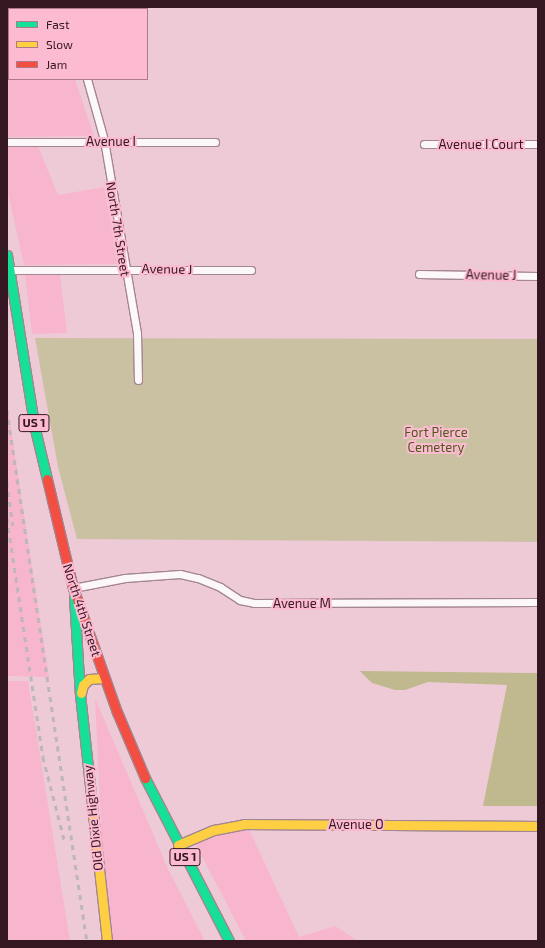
<!DOCTYPE html>
<html>
<head>
<meta charset="utf-8">
<style>
	body { margin:0 }
	#map { position:relative; width:545px; height:948px; overflow:hidden; background:#eecad6; font-family:"Exo 2",sans-serif }
	div>[style] { position:absolute }
	.built>* { inset:0; background:#f7b6cd }
	.green>* { inset:0; background:#cac1a3 }
	.forest>* { inset:0; background:#c0b88e }
	.roads { filter:drop-shadow(1px 0 #a38691) drop-shadow(-1px 0 #a38691) drop-shadow(0 1px #a38691) drop-shadow(0 -1px #a38691) }
	.street>* { height:7px; margin:-3.5px; padding:0 3.5px; transform-origin:3.5px; border-radius:3.5px; background:#fcf7f9 }
	.fast>* { height:9px; margin:-4.5px; padding:0 4.5px; transform-origin:4.5px; border-radius:4.5px; background:#16e098 }
	.slow>* { height:9px; margin:-4.5px; padding:0 4.5px; transform-origin:4.5px; border-radius:4.5px; background:#ffcf43 }
	.jam>* { height:9px; margin:-4.5px; padding:0 4.5px; transform-origin:4.5px; border-radius:4.5px; background:#f24e42 }
	.rail>* { height:2.5px; margin-top:-1.25px; transform-origin:0; background:repeating-linear-gradient(90deg,#beb6b8 0 5px,transparent 0 10px) }
	span { translate:-50% -50%; white-space:nowrap; text-align:center; line-height:1.15; -webkit-text-stroke:4px #fdbbd1; paint-order:stroke }
	.shield-label span { padding:1px 3px; background:#fdbbd1; border:1px solid; border-radius:3px; -webkit-text-stroke-width:0 }
	.shield-label { font-size:12px; color:#351722; font-weight:700 }
	.street-label { font-size:13px; color:#351722 }
	.park-label { font-size:13px; color:#50591b }
	.frame { position:absolute; inset:0; border:8px solid #351722; pointer-events:none }
	.legend { position:absolute; left:8px; top:8px; width:140px; height:72px; box-sizing:border-box; background:#fdbbd1; border:1px solid #ad798b; margin:0; padding:5px 7px; list-style:none; font-size:12px; color:#351722 }
	.legend li { display:flex; align-items:center; gap:8px; height:20px }
	.legend b { width:20px; border:1px solid #ad798b }
</style>
</head>
<body>
<div id="map">
	<div class="built">
		<i style="clip-path:polygon(7px 7px,52px 9px,9px 9px,9px 79px,75px 79px,94px 136px,7px 137px)"></i>
		<i style="clip-path:polygon(38px 146px,58px 195px,104px 187px,119px 264px,24px 265px,7px 189px,7px 147px)"></i>
		<i style="clip-path:polygon(60px 274px,67px 333px,32px 334px,25px 275px)"></i>
		<i style="clip-path:polygon(7px 403px,49px 677px,7px 676px)"></i>
		<i style="clip-path:polygon(7px 681px,28px 681px,70px 941px,7px 941px)"></i>
		<i style="clip-path:polygon(95px 698px,168px 869px,205px 941px,111px 941px,104px 887px)"></i>
		<i style="clip-path:polygon(248px 827px,299px 937px,335px 926px,358px 941px,246px 941px,195px 843px,222px 832px)"></i>
	</div>
	<div class="green">
		<i style="clip-path:polygon(35px 338px,538px 339px,538px 542px,77px 539px,58px 467px)"></i>
	</div>
	<div class="forest">
		<i style="clip-path:polygon(360px 671px,538px 673px,538px 806px,483px 806px,507px 685px,428px 682px,405px 690px,395px 690px,372px 683px)"></i>
	</div>
	<div class="roads">
		<div class="street">
			<i style="left:58px;top:7px;width:2px;rotate:90deg"></i>
			<i style="left:87px;top:79px;width:63px;rotate:74.4deg"></i>
			<i style="left:104px;top:140px;width:196px;rotate:80.3deg"></i>
			<i style="left:137px;top:333px;width:47px;rotate:88.8deg"></i>
			<i style="left:7px;top:142px;width:208px"></i>
			<i style="left:424px;top:144px;width:114px"></i>
			<i style="left:10px;top:270px;width:241px"></i>
			<i style="left:419px;top:274px;width:119px;rotate:1deg"></i>
			<i style="left:73px;top:588px;width:53px;rotate:-10.9deg"></i>
			<i style="left:125px;top:578px;width:55px;rotate:-4.2deg"></i>
			<i style="left:180px;top:574px;width:18px;rotate:13deg"></i>
			<i style="left:198px;top:578px;width:24px;rotate:22deg"></i>
			<i style="left:220px;top:587px;width:24px;rotate:33deg"></i>
			<i style="left:240px;top:600px;width:14px;rotate:12deg"></i>
			<i style="left:254px;top:603px;width:284px;rotate:-0.2deg"></i>
		</div>
		<div class="fast">
			<i style="left:7px;top:255px;width:176px;rotate:80.9deg"></i>
			<i style="left:35px;top:429px;width:51px;rotate:76.5deg"></i>
			<i style="left:74px;top:597px;width:97px;rotate:86.5deg"></i>
			<i style="left:80px;top:694px;width:121px;rotate:83.8deg"></i>
			<i style="left:145px;top:778px;width:183px;rotate:62.7deg"></i>
		</div>
		<div class="slow">
			<i style="left:81px;top:693px;width:8px;rotate:-76deg"></i>
			<i style="left:83px;top:685px;width:8px;rotate:-45deg"></i>
			<i style="left:89px;top:679px;width:15px;rotate:-4deg"></i>
			<i style="left:93px;top:814px;width:128px;rotate:83.7deg"></i>
			<i style="left:178px;top:845px;width:39px;rotate:-23deg"></i>
			<i style="left:214px;top:830px;width:31px;rotate:-11deg"></i>
			<i style="left:244px;top:824px;width:294px;rotate:0.4deg"></i>
		</div>
		<div class="jam">
			<i style="left:47px;top:479px;width:112px;rotate:76.6deg"></i>
			<i style="left:73px;top:588px;width:132px;rotate:70.5deg"></i>
			<i style="left:117px;top:712px;width:72px;rotate:67deg"></i>
		</div>
	</div>
	<div class="rail">
		<i style="left:7px;top:410px;width:537px;rotate:81.43deg"></i>
		<i style="left:7px;top:482px;width:44px;rotate:82.2deg"></i>
		<i style="left:7px;top:518px;width:242px;rotate:81.4deg"></i>
		<i style="left:43px;top:757px;width:88px;rotate:75.5deg"></i>
	</div>
	<div class="shield-label">
		<span style="left:34px;top:423px">US 1</span>
		<span style="left:185px;top:857px">US 1</span>
	</div>
	<div class="street-label">
		<span style="left:111px;top:141px">Avenue I</span>
		<span style="left:481px;top:144px">Avenue I Court</span>
		<span style="left:118px;top:229px;rotate:81deg">North 7th Street</span>
		<span style="left:167px;top:269px;rotate:1deg">Avenue J</span>
		<span style="left:491px;top:275px;rotate:1deg">Avenue J</span>
		<span style="left:302px;top:603px">Avenue M</span>
		<span style="left:82px;top:610px;rotate:72deg">North 4th Street</span>
		<span style="left:93px;top:818px;rotate:-96deg">Old Dixie Highway</span>
		<span style="left:356px;top:824px">Avenue O</span>
	</div>
	<div class="park-label">
		<span style="left:436px;top:440px">Fort Pierce<br>Cemetery</span>
	</div>
	<div class="frame"></div>
	<ul class="legend">
	<li><b style="height:5px;background:#16e098"></b>Fast</li>
	<li><b style="height:5px;background:#ffcf43"></b>Slow</li>
	<li><b style="height:5px;background:#f24e42"></b>Jam</li>
	</ul>
</div>
</body>
</html>
